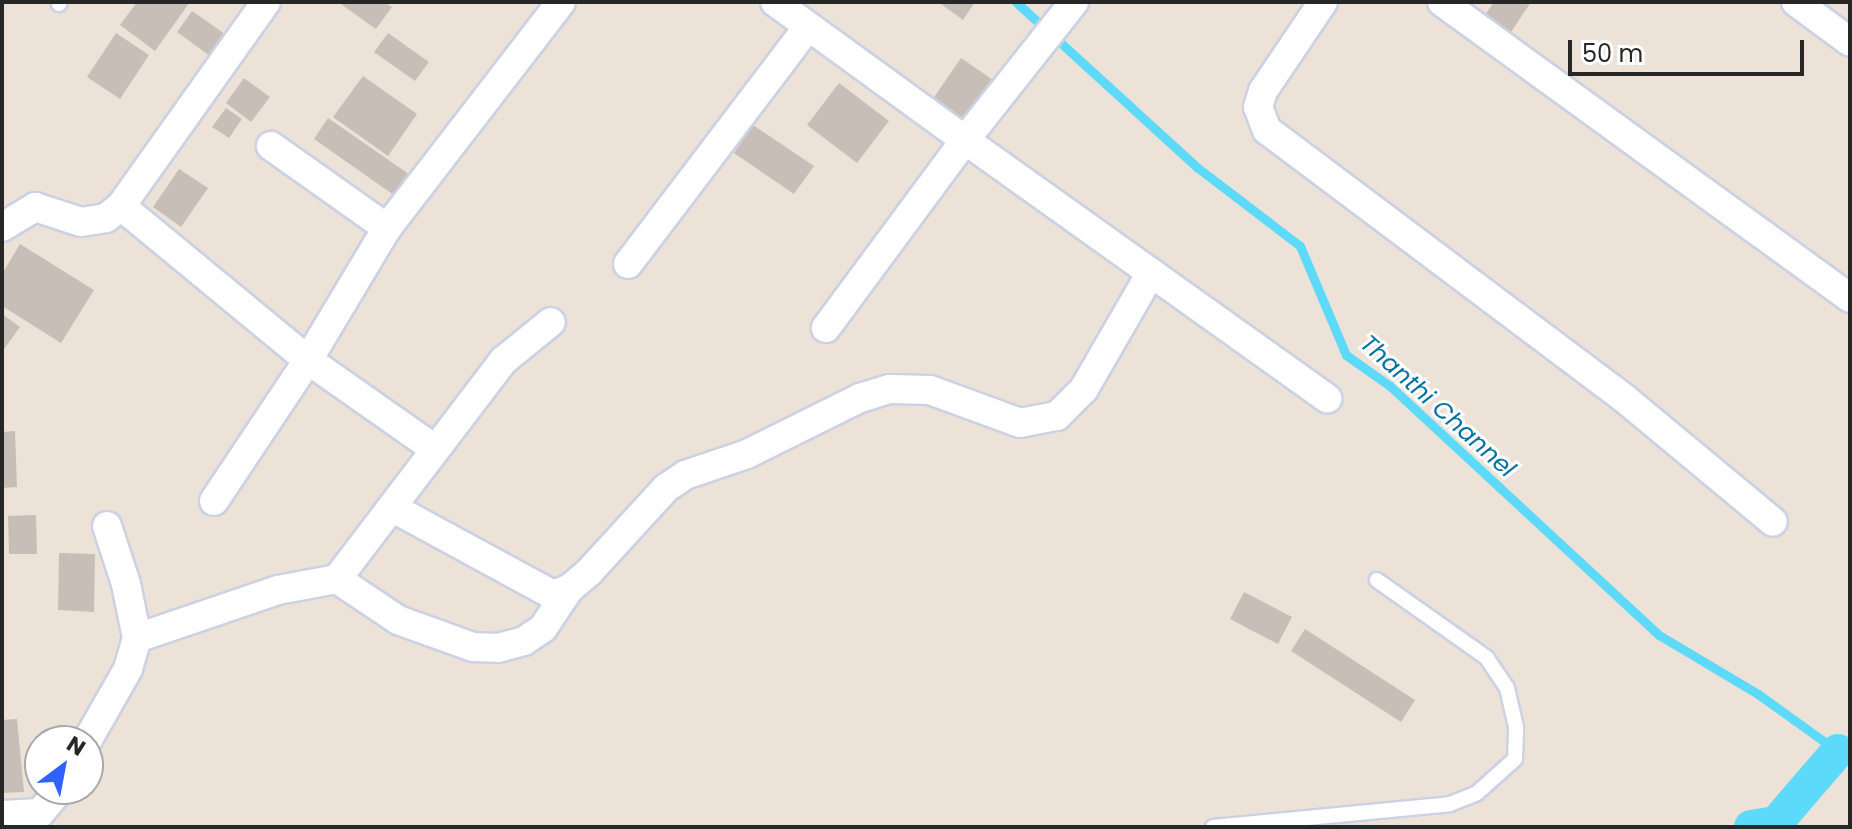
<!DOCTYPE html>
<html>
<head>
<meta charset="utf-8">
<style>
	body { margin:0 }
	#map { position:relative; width:1852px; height:829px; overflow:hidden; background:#ece2d7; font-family:Poppins,sans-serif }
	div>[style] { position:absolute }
	.stream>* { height:9px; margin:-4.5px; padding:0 4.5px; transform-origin:4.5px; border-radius:4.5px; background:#5dd9fa }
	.canal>* { height:34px; margin:-17px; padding:0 17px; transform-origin:17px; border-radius:17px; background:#5dd9fa }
	.building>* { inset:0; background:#c7bfb7 }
	.roads { filter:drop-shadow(2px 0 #ccd1e3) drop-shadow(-2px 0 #ccd1e3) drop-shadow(0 2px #ccd1e3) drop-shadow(0 -2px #ccd1e3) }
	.lane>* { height:14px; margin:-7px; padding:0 7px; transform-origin:7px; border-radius:7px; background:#fff }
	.street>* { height:28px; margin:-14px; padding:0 14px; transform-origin:14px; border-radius:14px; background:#fff }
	span { translate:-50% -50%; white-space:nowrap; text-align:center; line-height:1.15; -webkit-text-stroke:6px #fff; paint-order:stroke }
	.water-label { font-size:24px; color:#0073a3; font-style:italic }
	.frame { position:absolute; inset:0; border:4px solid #272727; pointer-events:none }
	.north { position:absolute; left:24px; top:725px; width:80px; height:80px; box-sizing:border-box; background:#fff; border:2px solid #a9a9a9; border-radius:50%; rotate:32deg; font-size:22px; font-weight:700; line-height:32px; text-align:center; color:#272727 }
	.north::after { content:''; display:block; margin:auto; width:28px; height:36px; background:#3162ff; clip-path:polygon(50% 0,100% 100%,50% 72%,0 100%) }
	.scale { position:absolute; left:1568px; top:40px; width:236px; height:36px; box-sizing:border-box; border:4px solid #272727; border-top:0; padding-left:10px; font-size:24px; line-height:28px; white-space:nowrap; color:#272727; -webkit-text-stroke:6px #fff; paint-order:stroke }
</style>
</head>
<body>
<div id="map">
	<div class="stream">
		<i style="left:1016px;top:2px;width:246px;rotate:42.4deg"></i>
		<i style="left:1198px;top:168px;width:128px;rotate:37.4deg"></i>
		<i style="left:1300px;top:246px;width:118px;rotate:67.1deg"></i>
		<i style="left:1346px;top:355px;width:54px;rotate:35.2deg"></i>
		<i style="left:1390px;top:386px;width:367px;rotate:42.8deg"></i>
		<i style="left:1659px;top:635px;width:115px;rotate:30.8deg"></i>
		<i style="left:1758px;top:694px;width:113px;rotate:35.7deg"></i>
	</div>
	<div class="canal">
		<i style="left:1751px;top:827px;width:25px;rotate:-9deg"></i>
		<i style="left:1776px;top:823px;width:95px;rotate:-49.3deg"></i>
	</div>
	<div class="building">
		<i style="clip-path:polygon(137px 2px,190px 2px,155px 51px,120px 25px)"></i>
		<i style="clip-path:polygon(338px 2px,384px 2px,392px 7px,376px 29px)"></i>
		<i style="clip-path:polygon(938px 2px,975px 2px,963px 20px)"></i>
		<i style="clip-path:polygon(1494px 2px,1531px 2px,1511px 32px,1485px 15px)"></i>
		<i style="clip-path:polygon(192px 11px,225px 34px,210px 56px,177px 32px)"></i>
		<i style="clip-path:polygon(116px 33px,149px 55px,120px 99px,87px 77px)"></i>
		<i style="clip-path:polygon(388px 33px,429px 62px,415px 81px,374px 52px)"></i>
		<i style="clip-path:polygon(961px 58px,993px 80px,962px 125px,930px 103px)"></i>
		<i style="clip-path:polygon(363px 76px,417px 114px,388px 156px,333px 117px)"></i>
		<i style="clip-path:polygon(244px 78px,270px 97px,251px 122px,226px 103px)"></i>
		<i style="clip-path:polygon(839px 83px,889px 121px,857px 163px,807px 125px)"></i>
		<i style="clip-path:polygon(226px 108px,242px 119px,229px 138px,212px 127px)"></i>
		<i style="clip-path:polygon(328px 118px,413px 177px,398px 198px,314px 139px)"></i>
		<i style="clip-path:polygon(753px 125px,814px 166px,794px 194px,734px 153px)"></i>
		<i style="clip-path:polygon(179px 169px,208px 188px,181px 227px,153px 207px)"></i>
		<i style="clip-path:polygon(20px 244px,94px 290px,61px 343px,2px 306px,2px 274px)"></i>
		<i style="clip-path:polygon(2px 314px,20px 327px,2px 352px)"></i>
		<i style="clip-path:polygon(15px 431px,17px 487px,2px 488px,2px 432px)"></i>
		<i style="clip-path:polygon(36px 515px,37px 554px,9px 554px,8px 516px)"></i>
		<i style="clip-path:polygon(59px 553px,95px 554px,94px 612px,58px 610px)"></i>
		<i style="clip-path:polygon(1244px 592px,1292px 617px,1278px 644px,1230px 619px)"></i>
		<i style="clip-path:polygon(1305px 629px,1415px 700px,1401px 722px,1291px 651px)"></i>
		<i style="clip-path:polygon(17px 719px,24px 792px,2px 793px,2px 720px)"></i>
	</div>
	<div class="roads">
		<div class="lane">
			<i style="left:59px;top:4px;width:2px;rotate:-63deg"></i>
			<i style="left:1213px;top:827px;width:238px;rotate:-5.5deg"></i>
			<i style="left:1450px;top:804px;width:29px;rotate:-22deg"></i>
			<i style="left:1477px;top:793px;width:51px;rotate:-41.8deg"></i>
			<i style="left:1515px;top:759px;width:32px;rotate:-88deg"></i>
			<i style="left:1516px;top:727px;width:40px;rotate:-103deg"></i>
			<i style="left:1507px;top:688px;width:36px;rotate:-124deg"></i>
			<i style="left:1487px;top:658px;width:135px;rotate:-144.7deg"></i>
		</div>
		<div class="street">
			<i style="left:775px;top:2px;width:235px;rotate:36deg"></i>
			<i style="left:965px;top:140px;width:234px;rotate:126.5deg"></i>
			<i style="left:1074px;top:2px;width:176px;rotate:128.3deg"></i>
			<i style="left:965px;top:140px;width:445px;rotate:35.5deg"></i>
			<i style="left:1323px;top:2px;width:107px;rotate:124deg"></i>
			<i style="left:1263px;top:91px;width:17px;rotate:107deg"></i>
			<i style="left:1258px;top:107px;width:25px;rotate:69deg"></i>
			<i style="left:1267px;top:130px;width:448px;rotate:36.9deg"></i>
			<i style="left:1625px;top:399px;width:192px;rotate:39.7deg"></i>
			<i style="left:1442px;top:2px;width:504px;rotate:35.96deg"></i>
			<i style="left:1796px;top:2px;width:67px;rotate:36.5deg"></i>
			<i style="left:271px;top:146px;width:142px;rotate:35.3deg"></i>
			<i style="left:121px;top:206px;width:242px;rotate:39.5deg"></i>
			<i style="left:308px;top:360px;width:154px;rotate:-59.1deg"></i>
			<i style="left:387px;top:228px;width:285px;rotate:-52.4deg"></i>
			<i style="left:2px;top:227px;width:39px;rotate:-31deg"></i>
			<i style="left:35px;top:207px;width:48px;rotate:18.1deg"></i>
			<i style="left:81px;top:222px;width:25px;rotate:-9deg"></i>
			<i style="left:106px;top:218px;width:19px;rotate:-39deg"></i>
			<i style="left:121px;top:206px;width:250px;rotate:-54.6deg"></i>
			<i style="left:628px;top:264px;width:298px;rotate:-52.8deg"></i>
			<i style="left:214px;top:501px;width:169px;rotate:-56.3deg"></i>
			<i style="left:308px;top:360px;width:151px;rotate:35.1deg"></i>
			<i style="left:393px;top:508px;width:182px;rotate:28.5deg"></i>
			<i style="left:553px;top:595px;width:17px;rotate:-21deg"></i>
			<i style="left:569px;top:589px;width:26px;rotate:-40deg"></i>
			<i style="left:589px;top:572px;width:114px;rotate:-47.5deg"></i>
			<i style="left:666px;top:488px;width:23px;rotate:-34deg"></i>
			<i style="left:685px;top:475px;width:65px;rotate:-18.7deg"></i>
			<i style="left:747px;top:454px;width:126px;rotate:-26.4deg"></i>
			<i style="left:860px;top:398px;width:31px;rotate:-17deg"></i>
			<i style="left:890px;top:389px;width:40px;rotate:1.4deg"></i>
			<i style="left:930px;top:390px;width:96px;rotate:20.1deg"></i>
			<i style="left:1020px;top:423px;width:38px;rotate:-11deg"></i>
			<i style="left:1057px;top:416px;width:38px;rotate:-45deg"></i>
			<i style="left:1084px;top:389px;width:134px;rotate:-60deg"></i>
			<i style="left:337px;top:579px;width:73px;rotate:33.9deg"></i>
			<i style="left:398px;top:620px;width:80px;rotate:19.8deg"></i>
			<i style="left:473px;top:647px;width:25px;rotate:2deg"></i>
			<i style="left:498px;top:648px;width:27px;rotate:-15deg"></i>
			<i style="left:524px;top:641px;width:23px;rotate:-34deg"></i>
			<i style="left:543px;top:628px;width:47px;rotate:-56.3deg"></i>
			<i style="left:137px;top:638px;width:149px;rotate:-18.8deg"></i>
			<i style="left:278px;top:590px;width:60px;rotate:-10.6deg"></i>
			<i style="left:337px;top:579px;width:275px;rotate:-52.7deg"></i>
			<i style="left:504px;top:360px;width:60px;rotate:-39deg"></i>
			<i style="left:87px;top:741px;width:83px;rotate:-60.3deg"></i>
			<i style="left:128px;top:669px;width:32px;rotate:-74deg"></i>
			<i style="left:137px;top:638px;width:55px;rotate:-101.5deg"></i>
			<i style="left:126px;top:584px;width:61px;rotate:-108.1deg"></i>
			<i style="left:2px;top:815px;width:38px;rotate:-3deg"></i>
			<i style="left:40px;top:813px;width:31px;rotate:-50deg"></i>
		</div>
	</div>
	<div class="water-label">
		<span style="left:1438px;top:406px;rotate:42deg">Thanthi Channel</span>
	</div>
	<div class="frame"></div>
	<div class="north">N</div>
	<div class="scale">50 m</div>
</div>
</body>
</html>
